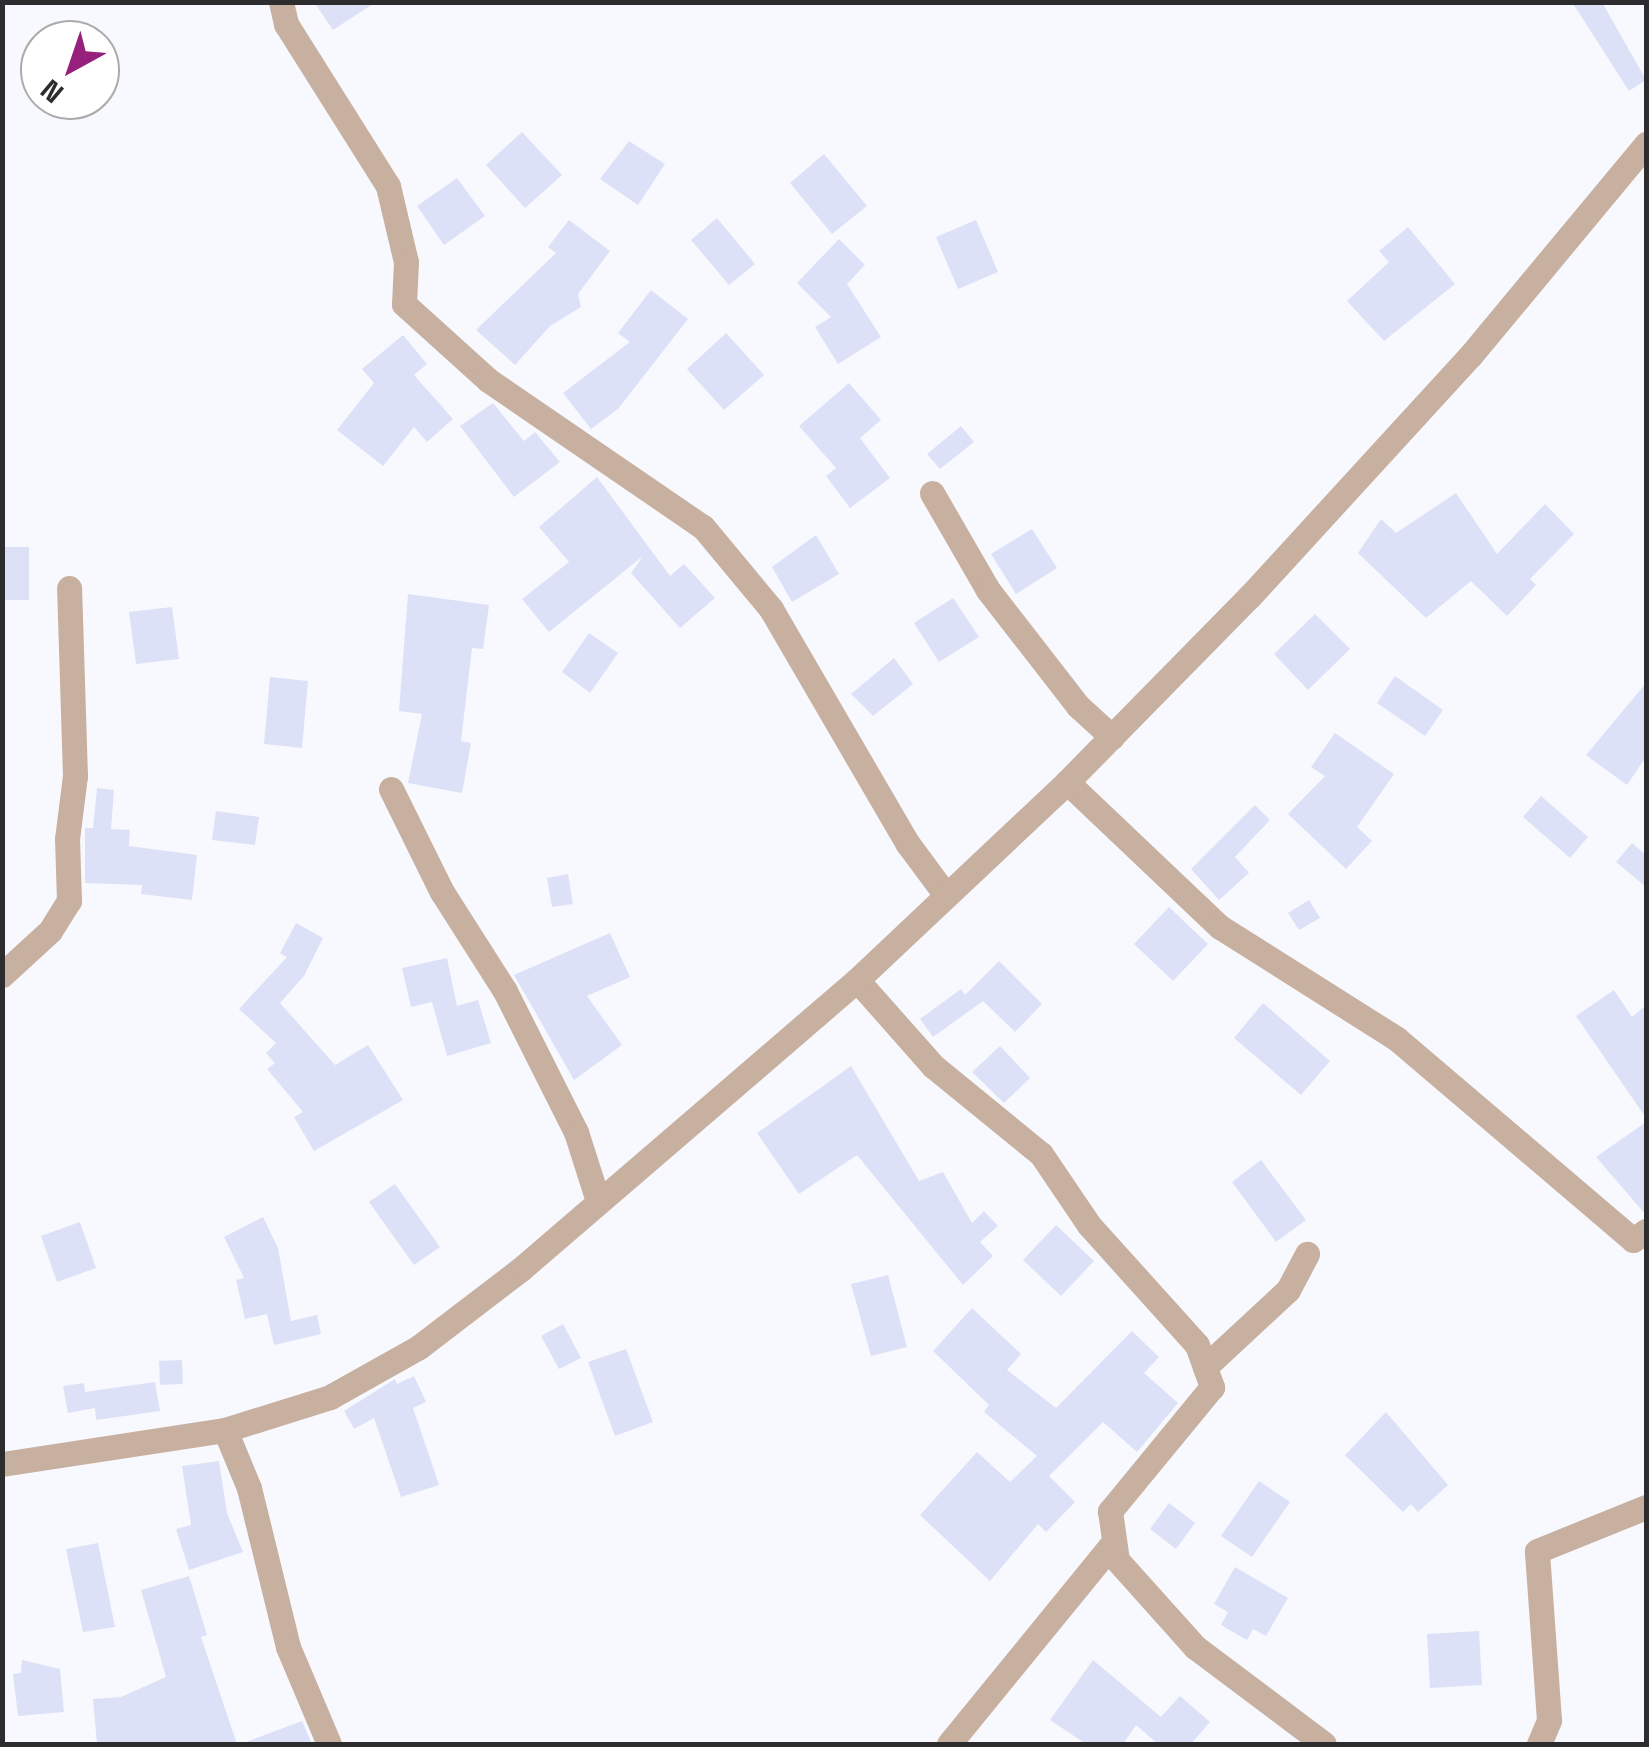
<!DOCTYPE html>
<html>
<head>
<meta charset="utf-8">
<style>
	body { margin:0 }
	#map { position:relative; width:1649px; height:1747px; overflow:hidden; background:#f8f9fe; font-family:"Space Grotesk",sans-serif }
	div>[style] { position:absolute }
	.building>* { inset:0; background:#dce1f8 }
	.minor>* { height:25px; margin:-12.5px; padding:0 12.5px; transform-origin:12.5px; border-radius:12.5px; background:#c8b0a0 }
	span { translate:-50% -50%; white-space:nowrap; text-align:center; line-height:1.15; -webkit-text-stroke:9px #fff; paint-order:stroke }
	.frame { position:absolute; inset:0; border:5px solid #2d2d2f; pointer-events:none }
	.north { position:absolute; left:20px; top:20px; width:100px; height:100px; box-sizing:border-box; background:#fff; border:2px solid #ababac; border-radius:50%; rotate:220deg; font-size:28px; font-weight:700; line-height:40px; text-align:center; color:#2d2d2f }
	.north::after { content:''; display:block; margin:auto; width:35px; height:45px; background:#97207c; clip-path:polygon(50% 0,100% 100%,50% 72%,0 100%) }
</style>
</head>
<body>
<div id="map">
	<div class="building">
		<i style="clip-path:polygon(314px 2px,376px 2px,333px 30px)"></i>
		<i style="clip-path:polygon(1572px 2px,1602px 2px,1646px 80px,1629px 91px)"></i>
		<i style="clip-path:polygon(522px 132px,562px 175px,525px 208px,486px 165px)"></i>
		<i style="clip-path:polygon(629px 141px,665px 164px,638px 205px,600px 179px)"></i>
		<i style="clip-path:polygon(824px 154px,867px 206px,832px 234px,790px 183px)"></i>
		<i style="clip-path:polygon(457px 178px,485px 216px,444px 245px,417px 206px)"></i>
		<i style="clip-path:polygon(717px 218px,755px 264px,729px 285px,691px 240px)"></i>
		<i style="clip-path:polygon(569px 220px,610px 251px,578px 294px,581px 307px,550px 326px,515px 365px,476px 330px,556px 253px,548px 247px)"></i>
		<i style="clip-path:polygon(976px 220px,998px 272px,958px 289px,936px 237px)"></i>
		<i style="clip-path:polygon(1408px 227px,1455px 284px,1384px 341px,1347px 301px,1389px 262px,1379px 251px)"></i>
		<i style="clip-path:polygon(839px 239px,865px 265px,847px 284px,881px 337px,838px 364px,815px 327px,831px 317px,797px 283px)"></i>
		<i style="clip-path:polygon(651px 290px,688px 319px,618px 409px,591px 429px,563px 393px,630px 342px,618px 333px)"></i>
		<i style="clip-path:polygon(726px 333px,764px 375px,724px 410px,687px 369px)"></i>
		<i style="clip-path:polygon(403px 335px,427px 364px,414px 375px,453px 419px,427px 442px,414px 427px,383px 466px,337px 430px,374px 383px,362px 369px)"></i>
		<i style="clip-path:polygon(849px 383px,881px 420px,860px 438px,890px 478px,850px 508px,826px 476px,836px 468px,799px 426px)"></i>
		<i style="clip-path:polygon(493px 403px,524px 441px,535px 432px,560px 462px,514px 497px,460px 426px)"></i>
		<i style="clip-path:polygon(961px 426px,974px 442px,940px 469px,927px 454px)"></i>
		<i style="clip-path:polygon(597px 477px,670px 576px,684px 564px,715px 598px,680px 628px,631px 573px,643px 556px,549px 632px,522px 599px,569px 562px,539px 527px)"></i>
		<i style="clip-path:polygon(1456px 493px,1497px 554px,1545px 504px,1574px 534px,1530px 579px,1536px 585px,1507px 616px,1471px 581px,1426px 618px,1358px 553px,1381px 519px,1396px 533px)"></i>
		<i style="clip-path:polygon(1032px 529px,1057px 568px,1016px 594px,991px 554px)"></i>
		<i style="clip-path:polygon(816px 535px,839px 574px,792px 602px,772px 567px)"></i>
		<i style="clip-path:polygon(2px 547px,29px 547px,29px 600px,2px 600px)"></i>
		<i style="clip-path:polygon(408px 594px,489px 605px,483px 649px,472px 648px,461px 741px,471px 743px,462px 793px,408px 783px,422px 714px,399px 711px)"></i>
		<i style="clip-path:polygon(953px 598px,979px 637px,939px 662px,914px 623px)"></i>
		<i style="clip-path:polygon(172px 607px,179px 659px,136px 664px,129px 612px)"></i>
		<i style="clip-path:polygon(1315px 614px,1350px 649px,1308px 690px,1274px 654px)"></i>
		<i style="clip-path:polygon(589px 633px,618px 653px,590px 693px,562px 672px)"></i>
		<i style="clip-path:polygon(894px 658px,913px 684px,873px 716px,851px 694px)"></i>
		<i style="clip-path:polygon(1395px 676px,1443px 710px,1425px 736px,1377px 703px)"></i>
		<i style="clip-path:polygon(270px 677px,308px 681px,302px 748px,264px 744px)"></i>
		<i style="clip-path:polygon(1646px 683px,1646px 757px,1627px 785px,1586px 755px)"></i>
		<i style="clip-path:polygon(1335px 733px,1394px 774px,1357px 827px,1372px 841px,1346px 869px,1288px 814px,1325px 776px,1311px 767px)"></i>
		<i style="clip-path:polygon(97px 788px,114px 790px,111px 829px,130px 830px,129px 846px,197px 855px,192px 900px,141px 894px,142px 885px,85px 883px,85px 828px,93px 828px)"></i>
		<i style="clip-path:polygon(1541px 796px,1588px 837px,1570px 858px,1523px 817px)"></i>
		<i style="clip-path:polygon(1255px 805px,1270px 820px,1235px 857px,1249px 873px,1219px 900px,1191px 869px)"></i>
		<i style="clip-path:polygon(216px 811px,259px 817px,255px 845px,212px 840px)"></i>
		<i style="clip-path:polygon(1632px 843px,1646px 855px,1646px 887px,1616px 862px)"></i>
		<i style="clip-path:polygon(568px 874px,573px 904px,552px 907px,547px 878px)"></i>
		<i style="clip-path:polygon(1309px 900px,1320px 918px,1299px 930px,1288px 913px)"></i>
		<i style="clip-path:polygon(1169px 907px,1208px 944px,1173px 981px,1134px 944px)"></i>
		<i style="clip-path:polygon(296px 923px,323px 938px,304px 976px,280px 1003px,335px 1065px,368px 1045px,403px 1100px,314px 1151px,294px 1117px,303px 1112px,267px 1069px,275px 1063px,266px 1053px,276px 1043px,239px 1009px,287px 957px,280px 953px)"></i>
		<i style="clip-path:polygon(610px 933px,630px 977px,587px 996px,622px 1045px,574px 1080px,514px 975px)"></i>
		<i style="clip-path:polygon(447px 958px,457px 1006px,478px 1000px,491px 1043px,447px 1056px,432px 1002px,411px 1007px,402px 968px)"></i>
		<i style="clip-path:polygon(999px 961px,1042px 1004px,1015px 1032px,983px 1001px,933px 1037px,920px 1019px,961px 989px,965px 995px)"></i>
		<i style="clip-path:polygon(1614px 990px,1632px 1017px,1646px 1005px,1646px 1118px,1576px 1016px)"></i>
		<i style="clip-path:polygon(1263px 1003px,1330px 1061px,1301px 1095px,1234px 1038px)"></i>
		<i style="clip-path:polygon(1000px 1046px,1030px 1078px,1004px 1103px,972px 1072px)"></i>
		<i style="clip-path:polygon(851px 1066px,919px 1181px,943px 1172px,972px 1223px,984px 1211px,998px 1226px,980px 1242px,993px 1256px,963px 1285px,857px 1155px,799px 1194px,757px 1133px)"></i>
		<i style="clip-path:polygon(1646px 1122px,1646px 1215px,1596px 1157px)"></i>
		<i style="clip-path:polygon(1261px 1160px,1306px 1220px,1276px 1242px,1232px 1182px)"></i>
		<i style="clip-path:polygon(395px 1184px,440px 1247px,414px 1265px,369px 1202px)"></i>
		<i style="clip-path:polygon(263px 1217px,278px 1248px,291px 1321px,317px 1315px,321px 1334px,274px 1345px,267px 1314px,245px 1319px,236px 1280px,244px 1278px,224px 1237px)"></i>
		<i style="clip-path:polygon(80px 1222px,96px 1268px,57px 1282px,41px 1236px)"></i>
		<i style="clip-path:polygon(1056px 1225px,1094px 1261px,1061px 1296px,1023px 1260px)"></i>
		<i style="clip-path:polygon(888px 1275px,907px 1347px,871px 1356px,851px 1284px)"></i>
		<i style="clip-path:polygon(972px 1308px,1021px 1354px,1007px 1370px,1056px 1408px,1132px 1331px,1159px 1357px,1144px 1373px,1178px 1403px,1137px 1452px,1103px 1422px,1049px 1476px,1075px 1502px,1046px 1532px,1038px 1524px,990px 1581px,920px 1515px,977px 1452px,1010px 1482px,1037px 1456px,984px 1412px,989px 1405px,933px 1351px)"></i>
		<i style="clip-path:polygon(563px 1324px,581px 1358px,559px 1369px,541px 1336px)"></i>
		<i style="clip-path:polygon(626px 1349px,653px 1422px,615px 1436px,588px 1362px)"></i>
		<i style="clip-path:polygon(182px 1360px,183px 1384px,160px 1385px,159px 1361px)"></i>
		<i style="clip-path:polygon(414px 1376px,426px 1402px,413px 1408px,439px 1485px,401px 1497px,374px 1418px,354px 1429px,344px 1411px,395px 1379px,397px 1384px)"></i>
		<i style="clip-path:polygon(155px 1382px,160px 1411px,96px 1420px,95px 1408px,68px 1413px,63px 1386px,84px 1383px,85px 1392px)"></i>
		<i style="clip-path:polygon(1386px 1412px,1448px 1485px,1418px 1512px,1411px 1504px,1403px 1512px,1345px 1455px)"></i>
		<i style="clip-path:polygon(219px 1461px,227px 1513px,243px 1552px,189px 1570px,176px 1529px,191px 1525px,182px 1466px)"></i>
		<i style="clip-path:polygon(1259px 1481px,1290px 1502px,1252px 1557px,1221px 1536px)"></i>
		<i style="clip-path:polygon(1169px 1503px,1195px 1523px,1176px 1549px,1150px 1529px)"></i>
		<i style="clip-path:polygon(98px 1543px,115px 1627px,83px 1632px,66px 1549px)"></i>
		<i style="clip-path:polygon(1235px 1567px,1288px 1598px,1266px 1636px,1253px 1629px,1247px 1640px,1221px 1625px,1228px 1612px,1214px 1604px)"></i>
		<i style="clip-path:polygon(189px 1576px,207px 1635px,201px 1637px,237px 1744px,97px 1744px,93px 1699px,121px 1697px,166px 1677px,141px 1590px)"></i>
		<i style="clip-path:polygon(1479px 1631px,1482px 1685px,1430px 1688px,1427px 1634px)"></i>
		<i style="clip-path:polygon(22px 1660px,60px 1669px,64px 1712px,18px 1716px,13px 1674px,21px 1673px)"></i>
		<i style="clip-path:polygon(1093px 1660px,1161px 1717px,1180px 1696px,1210px 1722px,1191px 1744px,1158px 1744px,1136px 1725px,1123px 1744px,1086px 1744px,1050px 1720px)"></i>
		<i style="clip-path:polygon(302px 1721px,312px 1744px,243px 1744px,243px 1743px)"></i>
	</div>
	<div class="minor">
		<i style="left:281px;top:2px;width:23px;rotate:77deg"></i>
		<i style="left:286px;top:24px;width:191px;rotate:57.8deg"></i>
		<i style="left:388px;top:186px;width:78px;rotate:76.7deg"></i>
		<i style="left:406px;top:262px;width:42px;rotate:92.7deg"></i>
		<i style="left:404px;top:304px;width:113px;rotate:42.1deg"></i>
		<i style="left:488px;top:380px;width:260px;rotate:34.4deg"></i>
		<i style="left:703px;top:527px;width:107px;rotate:50.3deg"></i>
		<i style="left:771px;top:609px;width:272px;rotate:59.8deg"></i>
		<i style="left:908px;top:844px;width:62px;rotate:53.5deg"></i>
		<i style="left:932px;top:493px;width:112px;rotate:60deg"></i>
		<i style="left:988px;top:590px;width:147px;rotate:52.2deg"></i>
		<i style="left:1078px;top:706px;width:46px;rotate:42.4deg"></i>
		<i style="left:1067px;top:782px;width:211px;rotate:43.5deg"></i>
		<i style="left:1220px;top:927px;width:209px;rotate:32.3deg"></i>
		<i style="left:1397px;top:1039px;width:310px;rotate:40.4deg"></i>
		<i style="left:1633px;top:1240px;width:16px;rotate:-35deg"></i>
		<i style="left:391px;top:789px;width:115px;rotate:63.7deg"></i>
		<i style="left:442px;top:892px;width:117px;rotate:57.5deg"></i>
		<i style="left:505px;top:991px;width:158px;rotate:63.3deg"></i>
		<i style="left:576px;top:1132px;width:72px;rotate:72.3deg"></i>
		<i style="left:2px;top:975px;width:65px;rotate:-42.5deg"></i>
		<i style="left:50px;top:931px;width:36px;rotate:-58deg"></i>
		<i style="left:69px;top:901px;width:62px;rotate:-91.8deg"></i>
		<i style="left:67px;top:839px;width:64px;rotate:-82.8deg"></i>
		<i style="left:75px;top:776px;width:188px;rotate:-91.8deg"></i>
		<i style="left:857px;top:980px;width:115px;rotate:48.5deg"></i>
		<i style="left:933px;top:1066px;width:139px;rotate:39.2deg"></i>
		<i style="left:1041px;top:1154px;width:86px;rotate:55.9deg"></i>
		<i style="left:1089px;top:1225px;width:161px;rotate:48deg"></i>
		<i style="left:1197px;top:1345px;width:45px;rotate:70.3deg"></i>
		<i style="left:1212px;top:1387px;width:161px;rotate:129.4deg"></i>
		<i style="left:1110px;top:1511px;width:49px;rotate:81.9deg"></i>
		<i style="left:1117px;top:1560px;width:117px;rotate:48.1deg"></i>
		<i style="left:1195px;top:1647px;width:161px;rotate:36.9deg"></i>
		<i style="left:1205px;top:1367px;width:113px;rotate:-42.9deg"></i>
		<i style="left:1288px;top:1290px;width:41px;rotate:-62.2deg"></i>
		<i style="left:225px;top:1430px;width:63px;rotate:67.5deg"></i>
		<i style="left:249px;top:1488px;width:164px;rotate:76.2deg"></i>
		<i style="left:288px;top:1647px;width:105px;rotate:67.1deg"></i>
		<i style="left:2px;top:1464px;width:226px;rotate:-8.7deg"></i>
		<i style="left:225px;top:1430px;width:110px;rotate:-17.4deg"></i>
		<i style="left:330px;top:1397px;width:102px;rotate:-29.3deg"></i>
		<i style="left:419px;top:1347px;width:128px;rotate:-37.4deg"></i>
		<i style="left:521px;top:1269px;width:443px;rotate:-40.7deg"></i>
		<i style="left:857px;top:980px;width:289px;rotate:-43.3deg"></i>
		<i style="left:1067px;top:782px;width:260px;rotate:-45.5deg"></i>
		<i style="left:1249px;top:597px;width:327px;rotate:-47.5deg"></i>
		<i style="left:1470px;top:356px;width:276px;rotate:-50.3deg"></i>
		<i style="left:949px;top:1744px;width:261px;rotate:-50.8deg"></i>
		<i style="left:1539px;top:1744px;width:26px;rotate:-67deg"></i>
		<i style="left:1549px;top:1720px;width:169px;rotate:-94.1deg"></i>
		<i style="left:1537px;top:1551px;width:118px;rotate:-22deg"></i>
	</div>
	<div class="frame"></div>
	<div class="north">N</div>
</div>
</body>
</html>
